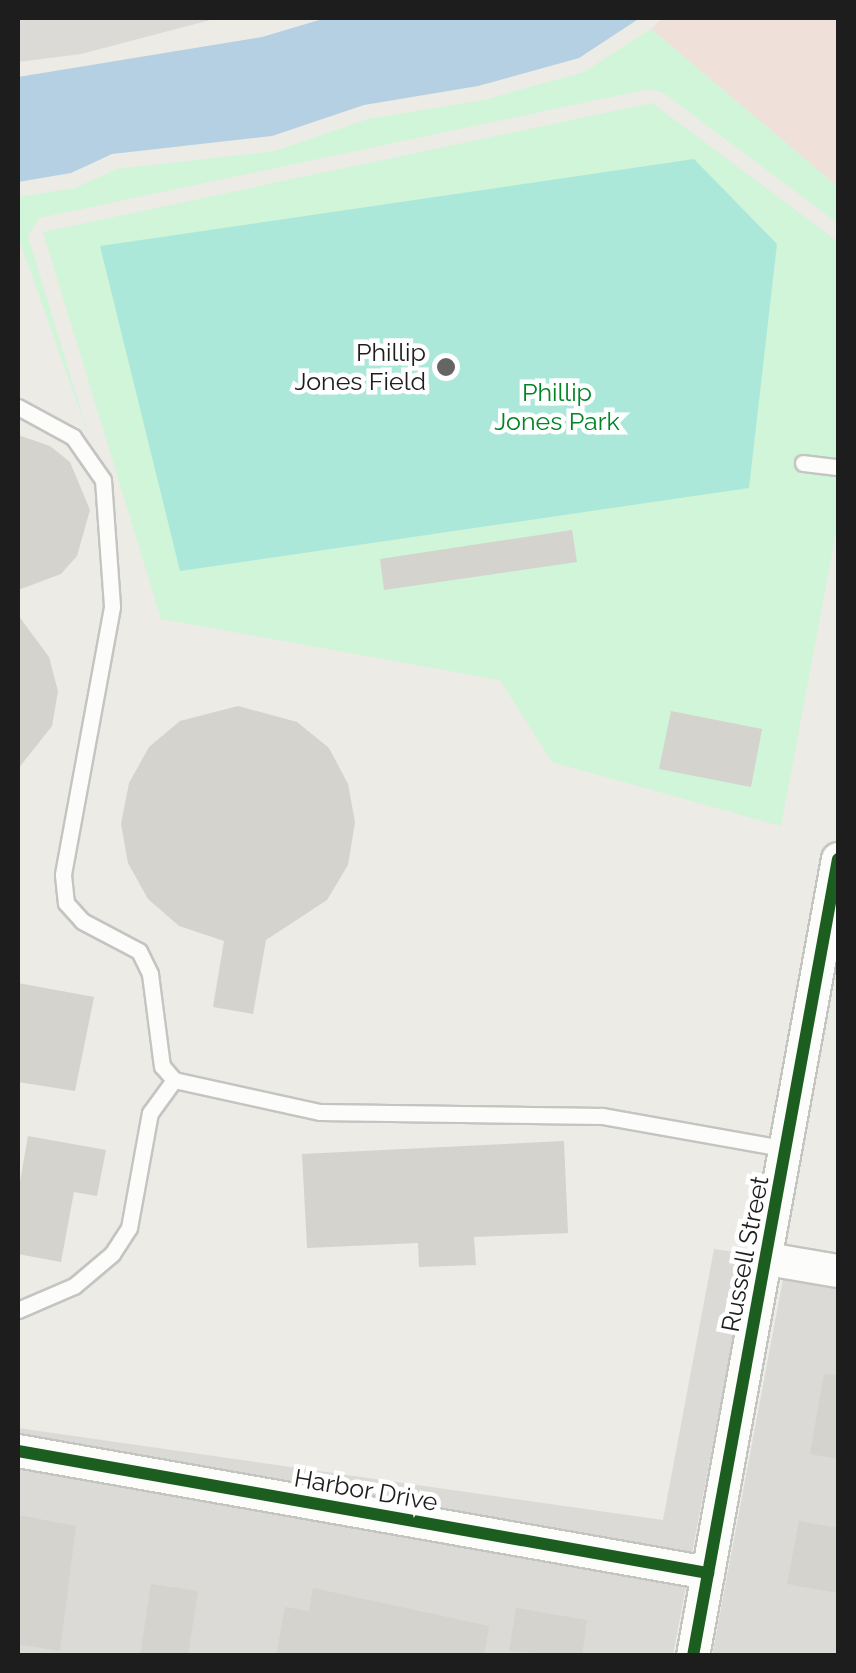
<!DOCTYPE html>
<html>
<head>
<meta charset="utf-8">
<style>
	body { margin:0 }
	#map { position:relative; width:856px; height:1673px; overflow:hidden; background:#ecebe5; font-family:Raleway,sans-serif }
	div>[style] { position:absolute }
	.residential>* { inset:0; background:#dbdad7 }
	.commercial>* { inset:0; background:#efe0d9 }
	.park>* { inset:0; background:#d0f5d8 }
	.pitch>* { inset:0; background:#ace8da }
	.water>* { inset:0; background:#b5d0e2 }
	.building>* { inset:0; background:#d4d3cd }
	.roads { filter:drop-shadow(2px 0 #c4c4c1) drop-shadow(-2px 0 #c4c4c1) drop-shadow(0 2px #c4c4c1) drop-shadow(0 -2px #c4c4c1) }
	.service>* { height:15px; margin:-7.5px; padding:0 7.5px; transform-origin:7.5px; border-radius:7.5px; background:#fcfcfb }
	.minor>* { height:32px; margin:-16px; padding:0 16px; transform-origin:16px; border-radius:16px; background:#fcfcfb }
	.cycleway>* { height:12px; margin:-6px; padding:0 6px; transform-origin:6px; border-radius:6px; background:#1b5e20 }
	.dots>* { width:28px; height:28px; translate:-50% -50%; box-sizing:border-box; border:5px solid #fff; border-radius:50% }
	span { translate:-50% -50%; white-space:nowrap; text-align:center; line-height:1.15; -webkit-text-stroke:9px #fff; paint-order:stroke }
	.poi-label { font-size:25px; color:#1d1d1d }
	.right { translate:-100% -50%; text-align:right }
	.park-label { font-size:25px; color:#018526 }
	.street-label { font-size:25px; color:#1d1d1d }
	.frame { position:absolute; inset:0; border:20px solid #1d1d1d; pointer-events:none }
</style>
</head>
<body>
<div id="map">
	<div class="residential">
		<i style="clip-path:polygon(18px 18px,218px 18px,81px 54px,18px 62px)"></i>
		<i style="clip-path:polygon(714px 1249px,749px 1254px,692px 1553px,18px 1434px,18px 1428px,663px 1520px)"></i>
		<i style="clip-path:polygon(783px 1279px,838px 1288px,838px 1655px,712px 1656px)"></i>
		<i style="clip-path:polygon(18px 1468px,686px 1586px,673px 1655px,18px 1655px)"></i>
	</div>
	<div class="commercial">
		<i style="clip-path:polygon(663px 18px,838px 18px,838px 187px,651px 29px)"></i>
	</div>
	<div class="park">
		<i style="clip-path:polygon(651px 29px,838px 187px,838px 223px,662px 92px,648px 89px,39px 218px,28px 236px,88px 434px,18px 236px,18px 197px,75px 188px,117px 169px,275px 151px,368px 119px,484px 100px,584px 72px)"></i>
		<i style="clip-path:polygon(652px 103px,838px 242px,838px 521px,781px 826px,552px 762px,500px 680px,161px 619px,43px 232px)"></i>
	</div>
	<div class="pitch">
		<i style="clip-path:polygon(694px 159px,777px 244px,749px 488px,180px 571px,100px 246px)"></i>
	</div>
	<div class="water">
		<i style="clip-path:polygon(326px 18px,640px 18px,579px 58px,478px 86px,364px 105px,272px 136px,112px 154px,71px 173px,18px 182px,18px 77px,262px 37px)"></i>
	</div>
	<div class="building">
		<i style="clip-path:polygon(18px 435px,50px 446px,70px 462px,90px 510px,77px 556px,61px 574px,18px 590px)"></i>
		<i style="clip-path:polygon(572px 530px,577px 562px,384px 590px,380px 559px)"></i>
		<i style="clip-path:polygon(18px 615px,49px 657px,58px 691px,52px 726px,18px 769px)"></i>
		<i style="clip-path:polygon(238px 706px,297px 722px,329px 748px,348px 784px,355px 822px,348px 865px,327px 900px,266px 940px,253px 1014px,213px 1007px,224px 941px,179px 926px,148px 899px,128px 863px,121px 824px,129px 783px,149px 747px,180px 721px)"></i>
		<i style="clip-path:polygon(671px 711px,762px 729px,751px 787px,659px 769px)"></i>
		<i style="clip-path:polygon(18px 983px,94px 997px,75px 1091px,18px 1082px)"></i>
		<i style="clip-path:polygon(28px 1136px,106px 1150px,97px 1196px,74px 1192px,61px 1262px,18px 1254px,18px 1193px)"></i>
		<i style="clip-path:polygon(564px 1141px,568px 1233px,474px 1237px,476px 1265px,419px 1267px,418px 1243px,307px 1248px,302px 1154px)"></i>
		<i style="clip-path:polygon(824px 1374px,838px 1375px,838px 1459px,810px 1454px)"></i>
		<i style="clip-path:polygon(18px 1515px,76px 1526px,60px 1651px,18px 1644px)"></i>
		<i style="clip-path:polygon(799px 1521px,838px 1528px,838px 1593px,787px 1584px)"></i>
		<i style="clip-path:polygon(151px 1584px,198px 1591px,188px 1656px,140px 1656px)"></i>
		<i style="clip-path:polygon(313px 1588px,489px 1626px,484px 1656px,276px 1656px,285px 1607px,309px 1611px)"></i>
		<i style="clip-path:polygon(516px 1608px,587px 1620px,582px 1656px,509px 1651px)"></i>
	</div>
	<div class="roads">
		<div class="service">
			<i style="left:18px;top:407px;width:63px;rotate:28.6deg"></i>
			<i style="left:73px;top:437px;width:52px;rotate:55.1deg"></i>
			<i style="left:103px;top:480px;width:127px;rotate:85.9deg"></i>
			<i style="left:112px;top:607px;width:272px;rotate:100.4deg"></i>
			<i style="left:63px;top:875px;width:28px;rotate:84deg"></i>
			<i style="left:66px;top:903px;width:24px;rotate:48deg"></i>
			<i style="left:82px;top:921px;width:64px;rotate:27.8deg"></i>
			<i style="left:139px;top:951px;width:25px;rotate:64deg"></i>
			<i style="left:150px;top:974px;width:93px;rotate:82.6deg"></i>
			<i style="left:162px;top:1066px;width:18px;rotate:49deg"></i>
			<i style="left:174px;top:1080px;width:149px;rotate:12.4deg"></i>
			<i style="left:320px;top:1112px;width:282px;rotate:0.8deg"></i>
			<i style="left:602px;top:1116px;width:189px;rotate:10.1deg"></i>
			<i style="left:803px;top:463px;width:35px;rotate:7deg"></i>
			<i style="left:18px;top:1310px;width:61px;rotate:-23.2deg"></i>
			<i style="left:74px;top:1286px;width:50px;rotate:-40.1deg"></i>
			<i style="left:112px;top:1254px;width:31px;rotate:-57deg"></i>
			<i style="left:129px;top:1228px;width:117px;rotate:-79.7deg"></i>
			<i style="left:150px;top:1113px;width:41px;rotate:-54deg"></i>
		</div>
		<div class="minor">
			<i style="left:767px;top:1259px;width:72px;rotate:9.6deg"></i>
			<i style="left:18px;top:1451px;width:701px;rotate:10.03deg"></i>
			<i style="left:693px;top:1656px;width:810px;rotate:-79.69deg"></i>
		</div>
	</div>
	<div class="cycleway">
		<i style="left:18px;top:1451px;width:701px;rotate:10.03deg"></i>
		<i style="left:693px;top:1656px;width:810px;rotate:-79.69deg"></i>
	</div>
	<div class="dots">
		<i style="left:446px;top:367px;background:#656563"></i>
	</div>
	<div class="poi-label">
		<span class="right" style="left:426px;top:367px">Phillip<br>Jones Field</span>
	</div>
	<div class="park-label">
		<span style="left:557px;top:407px">Phillip<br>Jones Park</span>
	</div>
	<div class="street-label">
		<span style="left:745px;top:1254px;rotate:-79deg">Russell Street</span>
		<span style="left:366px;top:1490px;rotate:10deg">Harbor Drive</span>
	</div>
	<div class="frame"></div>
</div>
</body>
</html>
